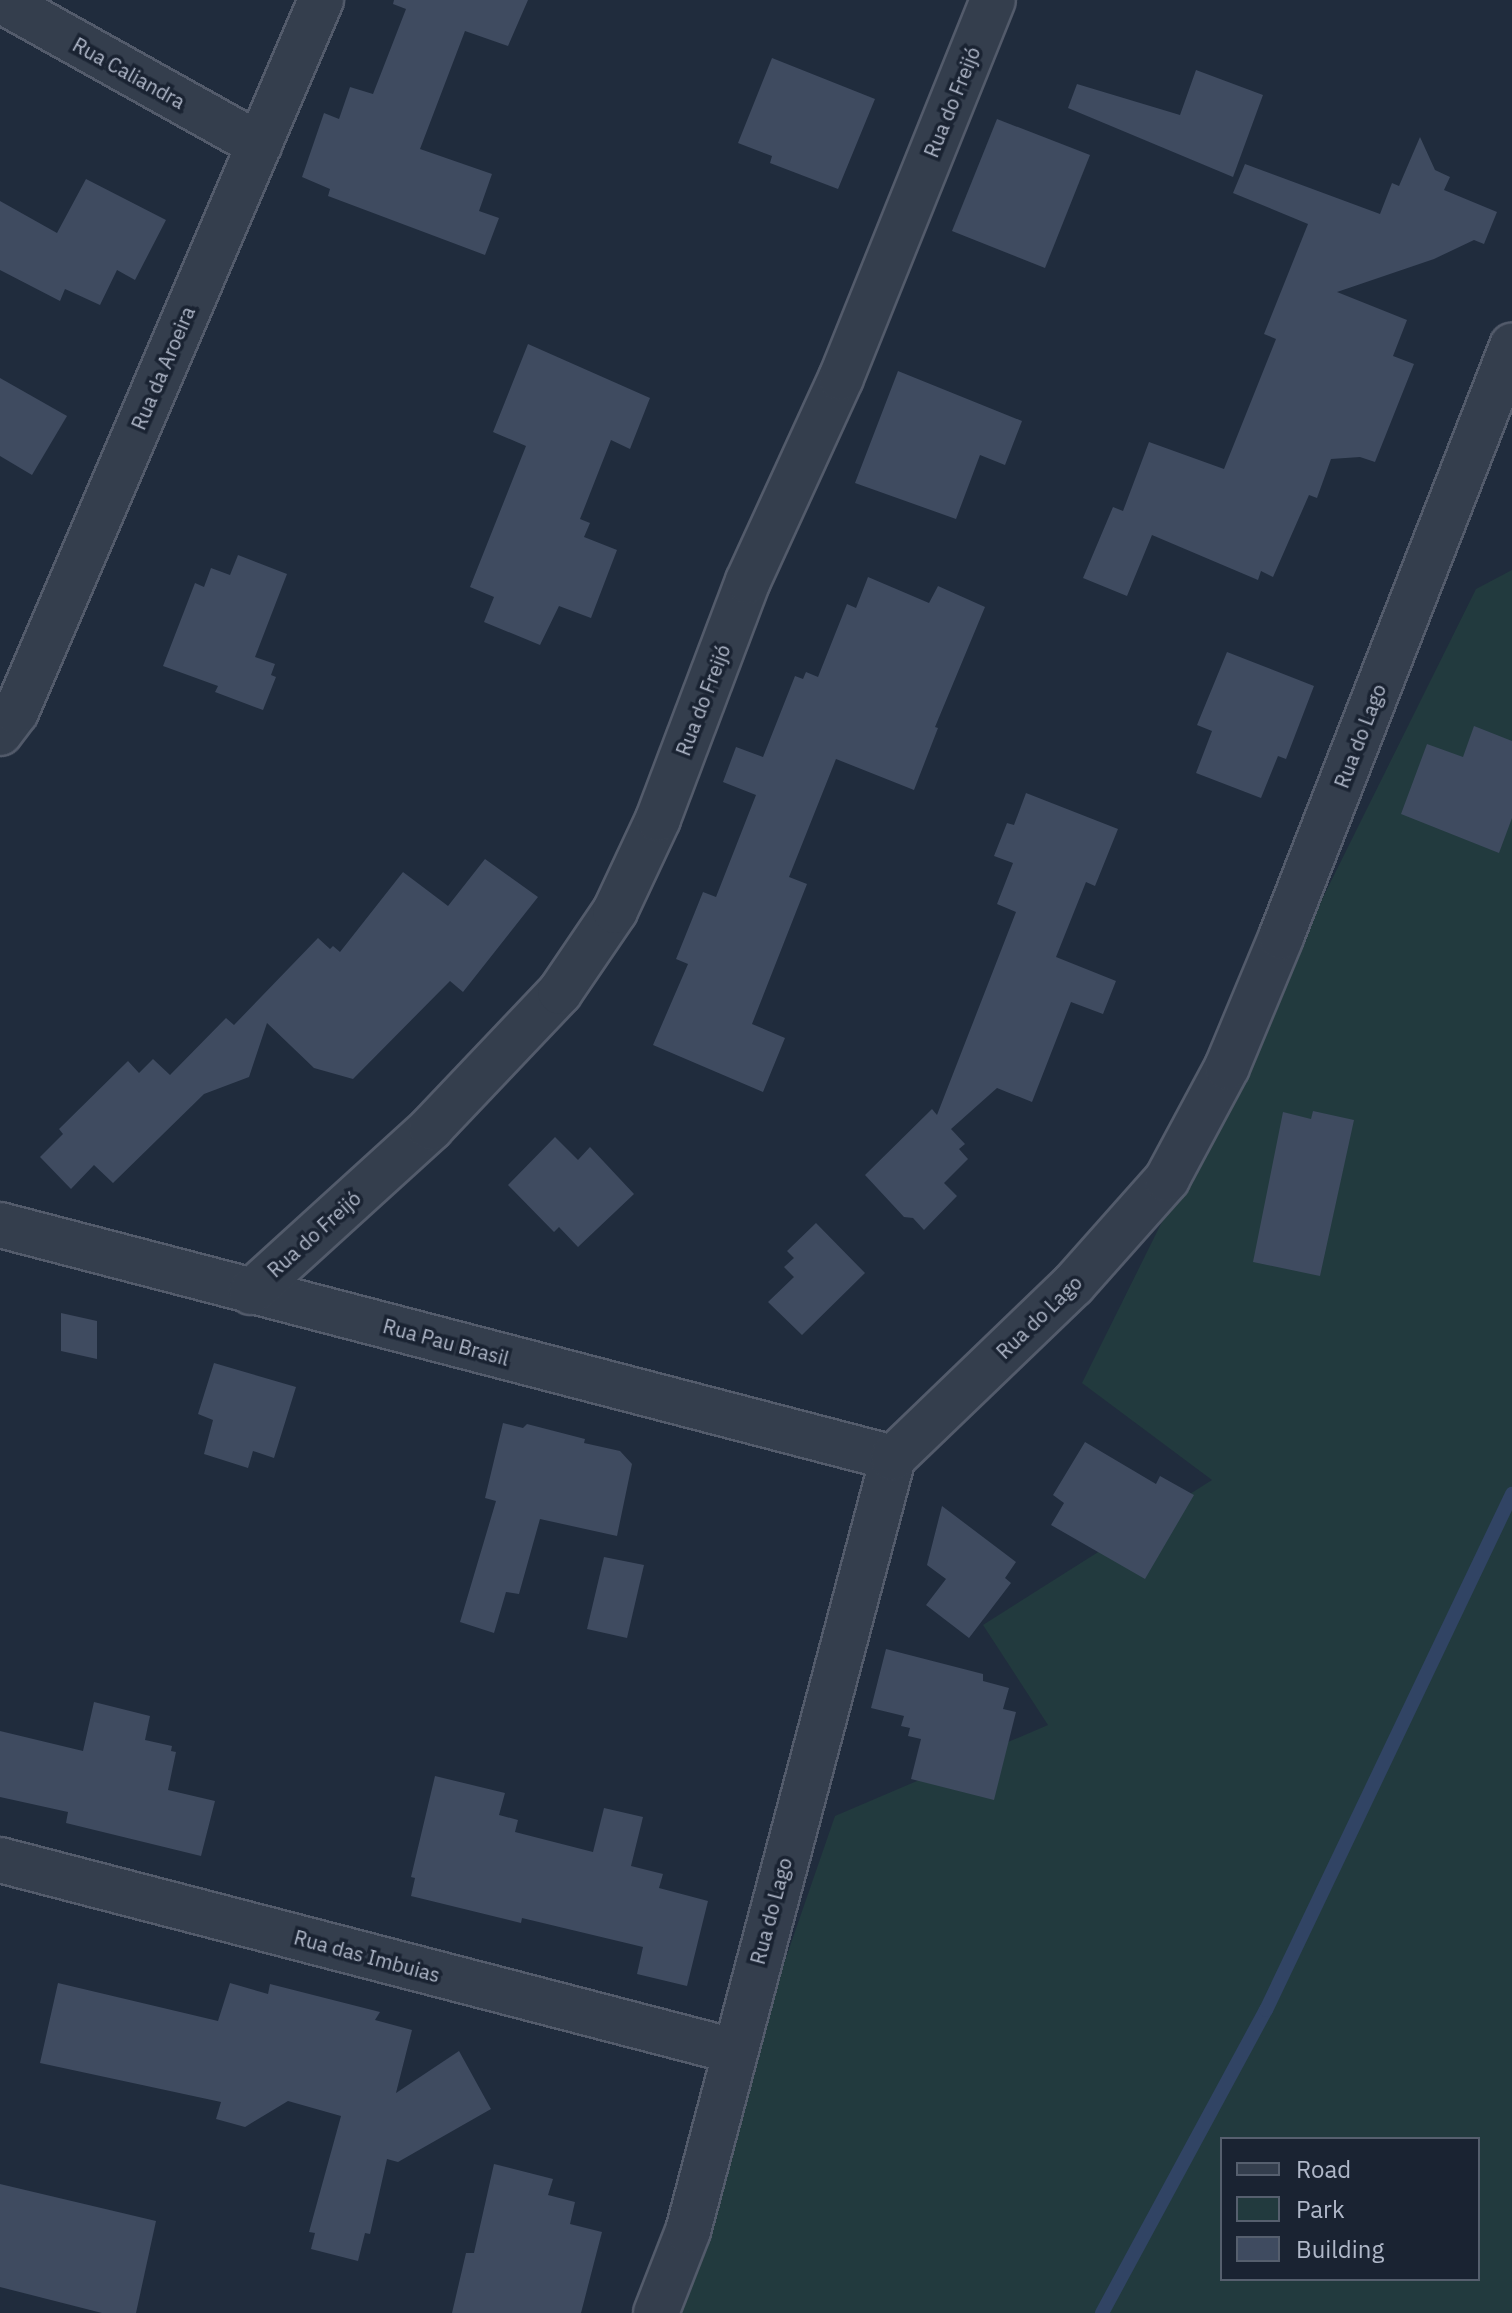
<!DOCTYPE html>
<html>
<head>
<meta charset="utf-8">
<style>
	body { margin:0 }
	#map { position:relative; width:1512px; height:2313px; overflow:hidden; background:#202c3d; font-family:"IBM Plex Sans",sans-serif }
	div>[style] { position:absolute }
	.green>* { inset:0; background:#223a3e }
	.stream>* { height:14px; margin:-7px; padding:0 7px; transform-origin:7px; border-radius:7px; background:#314464 }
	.building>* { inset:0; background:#3f4b60 }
	.roads { filter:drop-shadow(2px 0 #535b6b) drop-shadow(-2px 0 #535b6b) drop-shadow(0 2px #535b6b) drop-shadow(0 -2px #535b6b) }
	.minor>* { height:44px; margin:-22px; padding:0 22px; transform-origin:22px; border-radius:22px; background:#343e4d }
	span { translate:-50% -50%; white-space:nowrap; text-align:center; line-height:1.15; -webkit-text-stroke:7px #1a2332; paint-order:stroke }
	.street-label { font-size:20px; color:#b0b8c9 }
	.legend { position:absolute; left:1220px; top:2137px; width:260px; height:144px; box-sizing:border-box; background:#1a2332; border:2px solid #565f6e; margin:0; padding:10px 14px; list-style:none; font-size:24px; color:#b0b8c9 }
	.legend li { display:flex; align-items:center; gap:16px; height:40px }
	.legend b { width:40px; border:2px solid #565f6e }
</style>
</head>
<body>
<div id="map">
	<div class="green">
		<i style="clip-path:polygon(evenodd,1512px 570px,1512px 2313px,663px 2313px,835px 1816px,1048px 1725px,983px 1625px,1212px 1480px,1082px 1383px,1476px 589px,1512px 570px,1222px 2139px,1478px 2139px,1478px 2279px,1222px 2279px,1222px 2139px)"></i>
	</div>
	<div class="stream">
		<i style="left:1102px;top:2313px;width:345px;rotate:-61.6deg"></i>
		<i style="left:1266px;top:2010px;width:572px;rotate:-64.51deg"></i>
	</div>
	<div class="building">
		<i style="clip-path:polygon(394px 0,528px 0,508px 46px,465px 31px,420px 149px,492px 174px,479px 211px,499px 218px,485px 255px,328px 196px,330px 189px,302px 177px,324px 113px,339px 119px,350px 87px,373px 94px,406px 9px,393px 4px)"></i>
		<i style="clip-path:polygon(772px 58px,875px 99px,838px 189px,770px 163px,772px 156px,738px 143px)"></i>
		<i style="clip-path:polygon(1196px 70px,1263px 95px,1233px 177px,1068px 108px,1077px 84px,1180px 115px)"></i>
		<i style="clip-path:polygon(997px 119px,1090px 155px,1045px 268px,952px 231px)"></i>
		<i style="clip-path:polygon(1420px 137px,1435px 170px,1450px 177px,1444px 190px,1497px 212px,1484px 244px,1474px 240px,1434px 259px,1337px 292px,1407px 320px,1393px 356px,1414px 364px,1375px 462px,1360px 457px,1331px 459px,1317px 498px,1309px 495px,1273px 577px,1261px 571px,1258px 580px,1152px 535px,1127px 596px,1083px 578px,1113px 507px,1123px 511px,1149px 442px,1224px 469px,1276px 339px,1264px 334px,1308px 224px,1233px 193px,1245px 164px,1380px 214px,1392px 183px,1399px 186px)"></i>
		<i style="clip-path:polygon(86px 179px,166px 220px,135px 280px,117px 270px,100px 305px,65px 289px,60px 301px,0 270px,0 201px,57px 233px)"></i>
		<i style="clip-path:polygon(528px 344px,650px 398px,630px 449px,611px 440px,580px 519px,590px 523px,584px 537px,617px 550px,591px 618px,559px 606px,540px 645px,484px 622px,494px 597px,470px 587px,526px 446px,493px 432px)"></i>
		<i style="clip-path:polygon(898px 371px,1022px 421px,1005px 465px,980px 455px,956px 519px,855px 483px)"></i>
		<i style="clip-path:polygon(0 378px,67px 416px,32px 475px,0 456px)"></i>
		<i style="clip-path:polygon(238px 555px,287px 574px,255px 657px,275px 664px,271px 675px,276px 677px,263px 710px,215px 692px,218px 686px,163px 666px,195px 583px,204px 587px,211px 568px,230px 575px)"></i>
		<i style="clip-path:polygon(868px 577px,929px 603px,938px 586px,985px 607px,935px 727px,938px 728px,914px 790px,836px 759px,789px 877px,807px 884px,752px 1024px,785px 1038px,763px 1092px,653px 1045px,688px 964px,676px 959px,703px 892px,716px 897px,756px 795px,723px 782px,736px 747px,763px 757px,795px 676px,803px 679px,806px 672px,818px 677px,847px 604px,856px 608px)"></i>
		<i style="clip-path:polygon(1227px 652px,1314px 686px,1286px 759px,1278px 756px,1261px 798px,1196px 773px,1212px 731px,1197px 725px)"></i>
		<i style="clip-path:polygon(1474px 726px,1512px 741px,1512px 818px,1499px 853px,1401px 814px,1427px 744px,1463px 757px)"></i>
		<i style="clip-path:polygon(1026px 793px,1118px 829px,1095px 886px,1086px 882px,1056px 957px,1116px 981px,1103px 1014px,1071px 1002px,1032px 1102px,997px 1088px,951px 1129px,965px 1144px,959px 1149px,968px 1159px,944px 1183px,957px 1196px,924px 1230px,913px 1218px,904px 1217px,865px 1175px,932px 1109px,937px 1115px,1016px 912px,997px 904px,1013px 863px,994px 856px,1007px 823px,1014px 825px)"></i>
		<i style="clip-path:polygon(485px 859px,538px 897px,463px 992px,450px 981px,353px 1079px,314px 1068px,267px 1023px,249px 1077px,204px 1094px,113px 1183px,94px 1165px,71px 1189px,40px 1157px,63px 1134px,59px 1129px,128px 1061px,139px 1073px,153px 1059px,170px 1075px,226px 1018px,234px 1025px,318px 938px,330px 949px,333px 946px,340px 952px,403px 872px,448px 906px)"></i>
		<i style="clip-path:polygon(1313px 1111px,1354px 1120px,1320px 1276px,1253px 1262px,1283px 1112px,1311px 1119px)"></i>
		<i style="clip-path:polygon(555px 1137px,578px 1160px,590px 1147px,634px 1194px,578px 1247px,559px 1227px,554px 1232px,508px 1185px)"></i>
		<i style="clip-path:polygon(816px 1223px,865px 1273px,802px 1335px,768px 1302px,794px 1277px,784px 1267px,794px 1258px,787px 1251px)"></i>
		<i style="clip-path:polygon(61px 1313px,97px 1321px,97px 1359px,61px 1351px)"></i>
		<i style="clip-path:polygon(214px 1363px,296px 1387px,274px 1458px,253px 1451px,248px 1468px,204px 1454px,213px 1420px,198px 1414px)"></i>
		<i style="clip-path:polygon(503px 1423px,523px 1428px,527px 1424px,585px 1439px,584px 1443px,620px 1451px,632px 1464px,617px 1536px,540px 1519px,519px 1594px,506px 1592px,494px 1633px,460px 1622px,496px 1501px,485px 1498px)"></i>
		<i style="clip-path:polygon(1085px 1442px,1156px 1484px,1160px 1476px,1194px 1495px,1145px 1579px,1051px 1525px,1064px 1503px,1053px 1495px)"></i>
		<i style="clip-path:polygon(942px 1506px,1016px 1562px,1005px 1578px,1011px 1583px,969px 1638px,926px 1605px,946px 1579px,927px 1565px)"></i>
		<i style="clip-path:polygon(604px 1557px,644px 1565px,627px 1638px,587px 1629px)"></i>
		<i style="clip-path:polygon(886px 1649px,983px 1674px,983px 1681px,1009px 1688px,1003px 1709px,1016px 1712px,994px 1800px,911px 1779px,921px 1739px,908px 1736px,910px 1728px,901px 1726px,904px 1716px,871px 1708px)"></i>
		<i style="clip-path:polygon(94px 1702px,150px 1716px,145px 1740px,172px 1746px,171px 1751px,176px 1752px,168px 1790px,215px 1801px,201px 1856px,66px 1823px,68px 1812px,0 1797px,0 1731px,83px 1751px)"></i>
		<i style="clip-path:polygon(435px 1776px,505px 1793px,499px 1815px,518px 1820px,515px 1832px,593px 1852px,604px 1808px,643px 1817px,631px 1866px,663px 1874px,659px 1888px,708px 1901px,687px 1986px,637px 1974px,643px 1947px,522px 1918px,521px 1923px,411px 1896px,415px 1878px,411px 1877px)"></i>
		<i style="clip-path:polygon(58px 1983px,218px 2021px,230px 1983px,268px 1994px,270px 1984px,380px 2012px,375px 2020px,412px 2030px,396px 2093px,459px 2051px,491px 2109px,398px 2162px,387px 2159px,370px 2234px,365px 2233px,358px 2261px,311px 2249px,315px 2233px,309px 2232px,341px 2116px,288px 2101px,245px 2127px,216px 2119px,221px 2102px,40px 2063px)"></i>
		<i style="clip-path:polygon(494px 2164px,553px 2179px,548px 2195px,575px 2202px,570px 2224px,602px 2232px,581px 2313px,452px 2313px,466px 2253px,474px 2253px)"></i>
		<i style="clip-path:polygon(0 2184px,156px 2221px,136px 2313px,102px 2313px,0 2287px)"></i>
	</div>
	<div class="roads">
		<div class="minor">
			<i style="left:0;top:0;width:297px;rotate:29.2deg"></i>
			<i style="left:0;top:733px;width:26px;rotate:-53deg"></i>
			<i style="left:16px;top:712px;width:775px;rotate:-66.81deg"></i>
			<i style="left:0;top:1225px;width:923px;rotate:14.62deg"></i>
			<i style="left:251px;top:1292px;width:244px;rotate:-42.3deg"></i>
			<i style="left:431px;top:1128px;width:187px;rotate:-46.5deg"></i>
			<i style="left:560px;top:992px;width:98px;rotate:-55.8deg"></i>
			<i style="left:615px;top:911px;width:102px;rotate:-64.9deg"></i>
			<i style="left:658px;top:819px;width:254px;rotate:-69.3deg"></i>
			<i style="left:748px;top:581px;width:223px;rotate:-65.4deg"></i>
			<i style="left:841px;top:378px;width:407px;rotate:-68.1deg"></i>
			<i style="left:0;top:1860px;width:758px;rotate:14.59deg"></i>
			<i style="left:656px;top:2313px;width:88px;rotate:-68.7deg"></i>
			<i style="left:688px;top:2231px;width:800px;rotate:-75.15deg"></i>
			<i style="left:893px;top:1458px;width:250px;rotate:-43.9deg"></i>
			<i style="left:1073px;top:1285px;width:142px;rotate:-48.4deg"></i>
			<i style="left:1167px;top:1179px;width:127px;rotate:-61.8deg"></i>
			<i style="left:1227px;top:1067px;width:141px;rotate:-67.4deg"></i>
			<i style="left:1281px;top:937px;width:635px;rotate:-68.65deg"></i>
		</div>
	</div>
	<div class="street-label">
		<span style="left:129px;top:73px;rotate:29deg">Rua Caliandra</span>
		<span style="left:952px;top:102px;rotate:-68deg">Rua do Freijó</span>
		<span style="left:163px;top:368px;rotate:-67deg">Rua da Aroeira</span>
		<span style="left:703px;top:700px;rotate:-69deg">Rua do Freijó</span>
		<span style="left:1360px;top:736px;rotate:-69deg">Rua do Lago</span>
		<span style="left:314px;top:1234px;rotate:-42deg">Rua do Freijó</span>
		<span style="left:1039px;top:1317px;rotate:-44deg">Rua do Lago</span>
		<span style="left:446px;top:1342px;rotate:15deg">Rua Pau Brasil</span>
		<span style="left:771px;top:1911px;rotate:-75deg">Rua do Lago</span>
		<span style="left:367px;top:1956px;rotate:15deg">Rua das Imbuias</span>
	</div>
	<ul class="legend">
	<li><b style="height:10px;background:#343e4d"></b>Road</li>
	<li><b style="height:22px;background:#223a3e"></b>Park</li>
	<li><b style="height:22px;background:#3f4b60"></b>Building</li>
	</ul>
</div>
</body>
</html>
